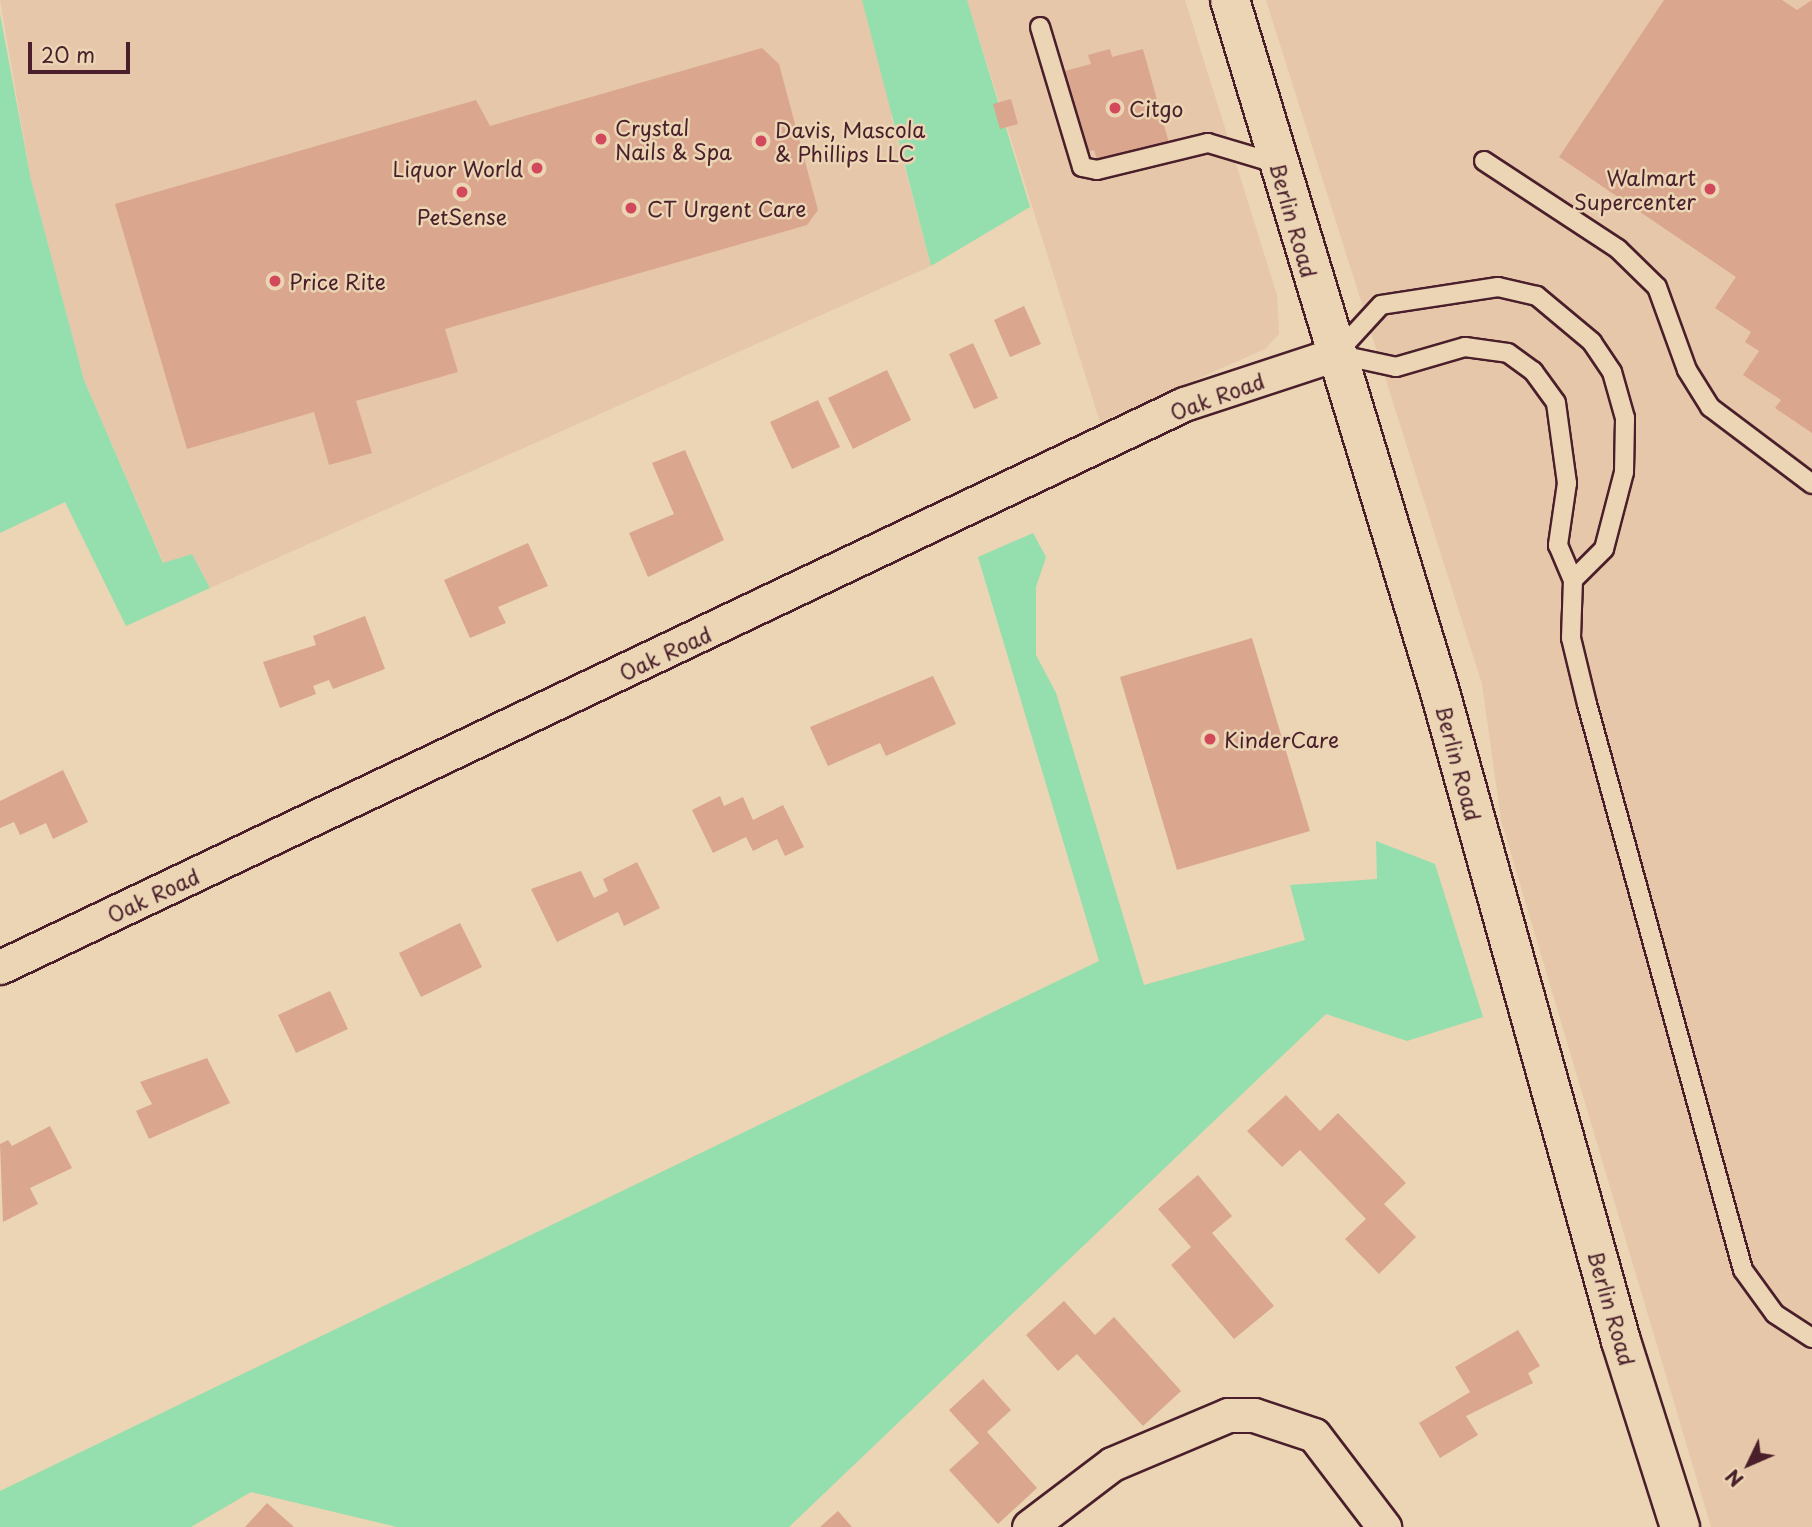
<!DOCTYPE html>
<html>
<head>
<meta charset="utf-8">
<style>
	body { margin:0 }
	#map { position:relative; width:1812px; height:1527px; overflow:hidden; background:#ebd5b4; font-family:"Playpen Sans",sans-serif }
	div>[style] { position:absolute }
	.built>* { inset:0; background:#e6c7a9 }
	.green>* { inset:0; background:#95dead }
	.building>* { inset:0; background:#daa68e }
	.roads { filter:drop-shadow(2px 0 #4a1f2b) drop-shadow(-2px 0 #4a1f2b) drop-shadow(0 2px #4a1f2b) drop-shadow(0 -2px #4a1f2b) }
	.service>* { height:18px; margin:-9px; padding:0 9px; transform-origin:9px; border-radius:9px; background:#ebd5b4 }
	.minor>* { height:33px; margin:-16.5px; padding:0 16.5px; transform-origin:16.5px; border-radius:16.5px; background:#ebd5b4 }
	.secondary>* { height:38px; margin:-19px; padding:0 19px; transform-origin:19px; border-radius:19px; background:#ebd5b4 }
	.dots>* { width:19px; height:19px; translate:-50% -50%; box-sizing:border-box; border:4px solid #ebd5b4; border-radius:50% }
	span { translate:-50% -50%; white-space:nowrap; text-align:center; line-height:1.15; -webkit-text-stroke:5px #ebd5b4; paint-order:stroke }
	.poi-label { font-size:21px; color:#4a1f2b }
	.left { translate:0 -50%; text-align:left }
	.right { translate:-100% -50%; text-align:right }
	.street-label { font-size:21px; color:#4a1f2b }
	.north { position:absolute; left:1714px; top:1429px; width:70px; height:70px; -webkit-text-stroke:5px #ebd5b4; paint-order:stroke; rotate:226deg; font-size:19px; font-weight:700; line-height:28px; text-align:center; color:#4a1f2b }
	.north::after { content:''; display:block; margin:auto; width:24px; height:32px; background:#4a1f2b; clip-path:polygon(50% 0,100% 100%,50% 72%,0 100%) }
	.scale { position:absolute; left:28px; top:42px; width:102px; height:32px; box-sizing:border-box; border:4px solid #4a1f2b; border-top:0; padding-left:9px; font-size:21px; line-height:24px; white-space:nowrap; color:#4a1f2b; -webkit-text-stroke:5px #ebd5b4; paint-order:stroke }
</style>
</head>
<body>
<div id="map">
	<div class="built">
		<i style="clip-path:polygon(0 0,924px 0,891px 116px,931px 266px,210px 588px,192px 554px,164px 564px,84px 380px,31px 180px)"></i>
		<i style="clip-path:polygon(967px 0,1185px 0,1277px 295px,1279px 334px,1265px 349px,1100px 422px)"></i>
		<i style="clip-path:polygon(1266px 0,1812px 0,1812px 1527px,1711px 1527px,1501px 820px,1482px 684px)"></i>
	</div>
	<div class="green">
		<i style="clip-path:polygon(862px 0,967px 0,1030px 207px,931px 266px)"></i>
		<i style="clip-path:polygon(0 14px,31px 180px,84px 380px,163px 563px,192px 554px,210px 588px,126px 626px,65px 502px,0 533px)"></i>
		<i style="clip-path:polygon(1033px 533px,1046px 557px,1036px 587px,1036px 655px,1056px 693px,1144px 985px,1305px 940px,1290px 885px,1377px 879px,1376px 841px,1435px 864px,1483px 1017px,1407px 1041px,1326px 1014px,789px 1527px,397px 1527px,251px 1492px,191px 1527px,0 1527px,0 1491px,1099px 961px,978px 557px)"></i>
	</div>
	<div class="building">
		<i style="clip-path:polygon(1664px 0,1782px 0,1797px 10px,1812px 0,1812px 433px,1775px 408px,1781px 400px,1743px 375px,1759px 351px,1745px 342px,1751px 332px,1715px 308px,1736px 277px,1559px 157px)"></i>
		<i style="clip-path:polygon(762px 48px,779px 64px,818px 210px,807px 225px,445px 329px,458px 372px,356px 401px,372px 453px,329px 465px,314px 412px,187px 449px,115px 204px,476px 100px,490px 126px)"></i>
		<i style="clip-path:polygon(1110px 49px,1112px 57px,1143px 49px,1169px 143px,1098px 163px,1094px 150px,1084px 153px,1061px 72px,1091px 64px,1088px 55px)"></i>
		<i style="clip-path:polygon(1011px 99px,1018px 124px,1000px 129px,993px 104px)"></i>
		<i style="clip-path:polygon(1024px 306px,1041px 344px,1010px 357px,994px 320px)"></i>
		<i style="clip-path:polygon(973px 343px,998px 398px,974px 409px,949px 354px)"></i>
		<i style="clip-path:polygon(887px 370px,911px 420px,853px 449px,828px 398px)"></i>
		<i style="clip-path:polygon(818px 400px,840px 447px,792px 469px,770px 422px)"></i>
		<i style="clip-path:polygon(685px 450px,724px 540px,648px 577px,629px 533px,674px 514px,652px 463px)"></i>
		<i style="clip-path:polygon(528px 543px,548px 586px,498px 607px,506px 623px,470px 638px,444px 580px)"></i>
		<i style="clip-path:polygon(365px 616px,385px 669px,333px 689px,329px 680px,313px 686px,316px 694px,280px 708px,263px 662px,316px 645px,313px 636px)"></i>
		<i style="clip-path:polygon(1252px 638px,1310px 831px,1177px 870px,1120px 677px)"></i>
		<i style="clip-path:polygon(933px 676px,956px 724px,886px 756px,880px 743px,828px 766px,810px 727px)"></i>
		<i style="clip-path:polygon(63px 770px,88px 822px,53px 839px,46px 823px,20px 835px,14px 822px,0 828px,0 801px)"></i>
		<i style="clip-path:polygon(720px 796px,724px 806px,743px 797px,753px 820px,783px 805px,804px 847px,785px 856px,777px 839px,753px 851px,746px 837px,713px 853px,692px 810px)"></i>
		<i style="clip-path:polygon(637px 862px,660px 908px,624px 926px,618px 912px,557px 942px,531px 889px,581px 871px,594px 898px,608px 891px,603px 879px)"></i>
		<i style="clip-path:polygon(460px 923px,482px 967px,421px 997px,399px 953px)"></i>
		<i style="clip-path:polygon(330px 991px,348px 1029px,296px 1053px,278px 1015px)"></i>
		<i style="clip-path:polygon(207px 1058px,230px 1103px,149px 1139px,136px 1111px,152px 1104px,140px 1082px)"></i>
		<i style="clip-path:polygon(1286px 1095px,1320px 1131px,1338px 1113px,1406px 1183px,1384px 1204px,1416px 1237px,1379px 1274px,1345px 1239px,1366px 1219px,1300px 1150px,1282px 1167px,1247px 1131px)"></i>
		<i style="clip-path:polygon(50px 1126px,72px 1168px,30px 1188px,38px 1204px,3px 1222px,0 1144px,8px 1140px,12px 1146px)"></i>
		<i style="clip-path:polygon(1198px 1175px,1232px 1216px,1212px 1233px,1274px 1306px,1234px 1339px,1171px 1265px,1191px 1247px,1158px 1209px)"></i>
		<i style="clip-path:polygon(1064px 1301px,1095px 1335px,1114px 1317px,1181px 1391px,1143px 1426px,1077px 1354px,1058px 1371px,1026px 1335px)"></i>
		<i style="clip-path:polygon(1518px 1330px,1540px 1366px,1528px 1373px,1533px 1383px,1466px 1416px,1478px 1435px,1440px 1458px,1419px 1423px,1470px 1392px,1455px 1367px)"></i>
		<i style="clip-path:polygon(983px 1379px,1011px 1410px,987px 1432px,1037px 1488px,998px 1524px,949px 1470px,979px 1443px,949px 1410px)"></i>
		<i style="clip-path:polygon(267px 1503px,294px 1527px,245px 1527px)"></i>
		<i style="clip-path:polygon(838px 1511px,852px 1527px,820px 1527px)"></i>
	</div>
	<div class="roads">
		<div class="service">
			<i style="left:1040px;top:27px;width:146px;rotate:73.3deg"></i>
			<i style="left:1082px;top:167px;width:15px;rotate:11deg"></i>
			<i style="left:1097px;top:170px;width:114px;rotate:-13.7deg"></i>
			<i style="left:1208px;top:143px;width:73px;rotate:16.7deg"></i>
			<i style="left:1484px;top:161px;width:160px;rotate:33.3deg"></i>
			<i style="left:1618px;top:249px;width:54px;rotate:44.3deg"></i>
			<i style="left:1657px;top:287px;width:88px;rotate:70.1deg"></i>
			<i style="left:1687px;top:370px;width:44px;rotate:58.1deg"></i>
			<i style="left:1710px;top:407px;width:128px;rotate:37deg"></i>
			<i style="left:1573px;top:580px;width:44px;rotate:-45deg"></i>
			<i style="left:1604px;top:549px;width:80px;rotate:-75.4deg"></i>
			<i style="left:1624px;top:472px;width:54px;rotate:-88.9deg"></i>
			<i style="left:1625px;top:418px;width:48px;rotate:-105.8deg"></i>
			<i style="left:1612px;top:372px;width:36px;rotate:-124deg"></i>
			<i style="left:1592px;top:342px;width:72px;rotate:-140.1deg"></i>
			<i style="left:1537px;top:296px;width:40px;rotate:-167deg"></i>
			<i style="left:1498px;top:287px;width:118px;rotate:171.3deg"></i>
			<i style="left:1381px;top:305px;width:67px;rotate:132.6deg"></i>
			<i style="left:1336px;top:354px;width:61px;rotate:12.2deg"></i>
			<i style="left:1396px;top:367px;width:72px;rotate:-16.2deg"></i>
			<i style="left:1465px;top:347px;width:43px;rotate:7.9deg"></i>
			<i style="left:1508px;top:353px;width:31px;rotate:36deg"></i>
			<i style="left:1533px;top:371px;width:39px;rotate:54deg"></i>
			<i style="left:1556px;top:403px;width:81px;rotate:82.2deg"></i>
			<i style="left:1567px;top:483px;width:63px;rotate:98.3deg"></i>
			<i style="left:1558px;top:545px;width:38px;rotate:67deg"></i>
			<i style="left:1573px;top:580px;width:58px;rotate:92deg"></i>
			<i style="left:1571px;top:638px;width:68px;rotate:76.4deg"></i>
			<i style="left:1587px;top:704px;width:587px;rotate:74.59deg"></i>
			<i style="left:1743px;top:1270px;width:54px;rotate:54deg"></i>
			<i style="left:1775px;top:1314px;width:44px;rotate:33deg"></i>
		</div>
		<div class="minor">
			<i style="left:0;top:967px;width:1311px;rotate:-25.43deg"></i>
			<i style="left:1184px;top:404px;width:160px;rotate:-18.2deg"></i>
			<i style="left:1029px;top:1527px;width:104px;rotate:-37.2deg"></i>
			<i style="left:1112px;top:1464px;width:126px;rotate:-22.9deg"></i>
			<i style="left:1228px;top:1415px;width:26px"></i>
			<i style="left:1254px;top:1415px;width:63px;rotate:18.4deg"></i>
			<i style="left:1314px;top:1435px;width:116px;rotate:52.7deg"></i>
		</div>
		<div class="secondary">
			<i style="left:1230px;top:0;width:723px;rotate:73.12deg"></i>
			<i style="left:1440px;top:692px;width:674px;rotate:74.42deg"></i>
			<i style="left:1621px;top:1341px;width:195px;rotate:72.4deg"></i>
		</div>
	</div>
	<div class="dots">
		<i style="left:1115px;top:108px;background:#d1495b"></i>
		<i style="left:601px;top:139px;background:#d1495b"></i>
		<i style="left:761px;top:141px;background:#d1495b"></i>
		<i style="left:537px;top:168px;background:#d1495b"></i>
		<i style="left:1710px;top:189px;background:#d1495b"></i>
		<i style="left:462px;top:192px;background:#d1495b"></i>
		<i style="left:631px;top:208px;background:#d1495b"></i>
		<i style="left:275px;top:281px;background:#d1495b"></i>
		<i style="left:1210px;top:739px;background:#d1495b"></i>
	</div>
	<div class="poi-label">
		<span class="left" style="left:1129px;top:108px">Citgo</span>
		<span class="left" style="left:615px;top:139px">Crystal<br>Nails &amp; Spa</span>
		<span class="left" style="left:775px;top:141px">Davis, Mascola<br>&amp; Phillips LLC</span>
		<span class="right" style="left:523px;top:168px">Liquor World</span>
		<span class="right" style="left:1696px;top:189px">Walmart<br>Supercenter</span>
		<span class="left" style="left:647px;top:208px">CT Urgent Care</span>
		<span style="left:462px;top:216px">PetSense</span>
		<span class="left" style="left:289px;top:281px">Price Rite</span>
		<span class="left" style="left:1224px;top:739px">KinderCare</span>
	</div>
	<div class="street-label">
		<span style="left:1294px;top:220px;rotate:74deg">Berlin Road</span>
		<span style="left:1217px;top:396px;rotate:-20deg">Oak Road</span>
		<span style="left:665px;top:653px;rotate:-25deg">Oak Road</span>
		<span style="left:1459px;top:763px;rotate:75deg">Berlin Road</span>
		<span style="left:153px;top:895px;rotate:-25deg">Oak Road</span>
		<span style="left:1612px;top:1308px;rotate:74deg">Berlin Road</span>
	</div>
	<div class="north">N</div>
	<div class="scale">20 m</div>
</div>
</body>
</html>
